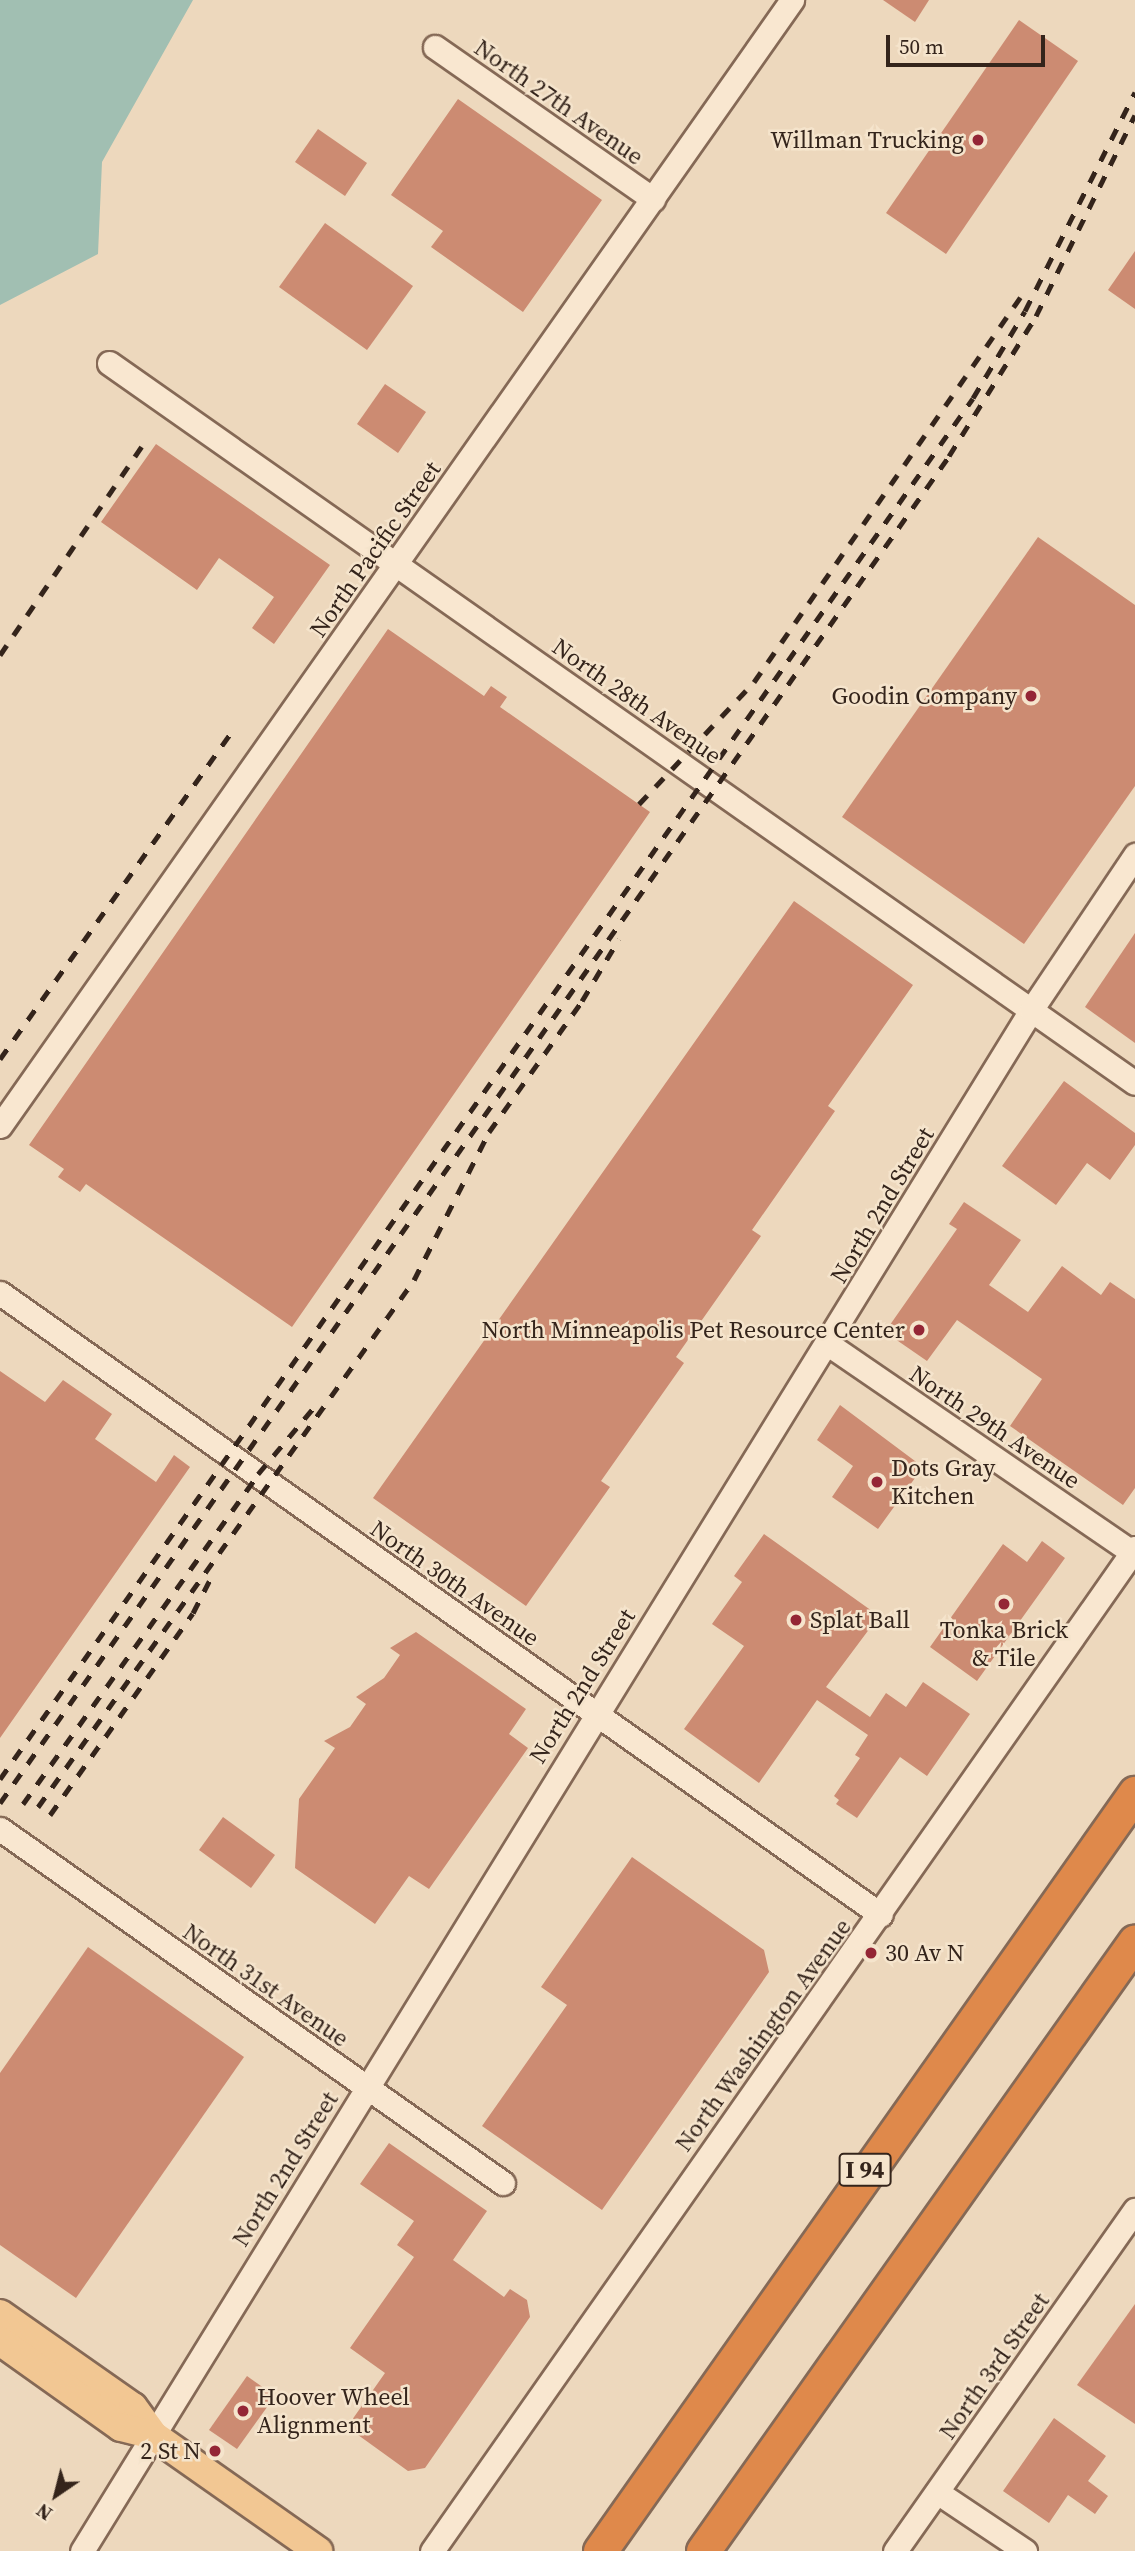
<!DOCTYPE html>
<html>
<head>
<meta charset="utf-8">
<style>
	body { margin:0 }
	#map { position:relative; width:1135px; height:2551px; overflow:hidden; background:#edd8bd; font-family:"Source Serif 4",serif }
	div>[style] { position:absolute }
	.water>* { inset:0; background:#a1bfb2 }
	.building>* { inset:0; background:#cc8b72 }
	.roads { filter:drop-shadow(2px 0 #856956) drop-shadow(-2px 0 #856956) drop-shadow(0 2px #856956) drop-shadow(0 -2px #856956) }
	.minor>* { height:23px; margin:-11.5px; padding:0 11.5px; transform-origin:11.5px; border-radius:11.5px; background:#f9e7d0 }
	.major>* { height:28px; margin:-14px; padding:0 14px; transform-origin:14px; border-radius:14px; background:#f2c793 }
	.highway>* { height:33px; margin:-16.5px; padding:0 16.5px; transform-origin:16.5px; border-radius:16.5px; background:#df894b }
	.rail>* { height:5px; margin-top:-2.5px; transform-origin:0; background:repeating-linear-gradient(90deg,#34241b 0 12px,transparent 0 24px) }
	.dots>* { width:19px; height:19px; translate:-50% -50%; box-sizing:border-box; border:4px solid #f5e4cc; border-radius:50% }
	span { translate:-50% -50%; white-space:nowrap; text-align:center; line-height:1.15; -webkit-text-stroke:5px #f5e4cc; paint-order:stroke }
	.shield-label span { padding:2px 5px; background:#f5e4cc; border:2px solid; border-radius:5px; -webkit-text-stroke-width:0 }
	.shield-label { font-size:23px; color:#34241b; font-weight:700 }
	.street-label { font-size:24px; color:#34241b }
	.poi-label { font-size:24px; color:#34241b }
	.right { translate:-100% -50%; text-align:right }
	.left { translate:0 -50%; text-align:left }
	.north { position:absolute; left:21px; top:2460px; width:70px; height:70px; -webkit-text-stroke:5px #f5e4cc; paint-order:stroke; rotate:215deg; font-size:19px; font-weight:700; line-height:28px; text-align:center; color:#34241b }
	.north::after { content:''; display:block; margin:auto; width:24px; height:32px; background:#34241b; clip-path:polygon(50% 0,100% 100%,50% 72%,0 100%) }
	.scale { position:absolute; left:886px; top:35px; width:159px; height:32px; box-sizing:border-box; border:4px solid #34241b; border-top:0; padding-left:9px; font-size:21px; line-height:24px; white-space:nowrap; color:#34241b; -webkit-text-stroke:5px #f5e4cc; paint-order:stroke }
</style>
</head>
<body>
<div id="map">
	<div class="water">
		<i style="clip-path:polygon(0 0,193px 0,102px 162px,98px 254px,0 305px)"></i>
	</div>
	<div class="building">
		<i style="clip-path:polygon(883px 0,929px 0,915px 22px)"></i>
		<i style="clip-path:polygon(1019px 20px,1078px 61px,946px 254px,886px 213px)"></i>
		<i style="clip-path:polygon(458px 99px,602px 200px,523px 312px,431px 247px,443px 231px,391px 195px)"></i>
		<i style="clip-path:polygon(318px 129px,367px 163px,345px 196px,295px 162px)"></i>
		<i style="clip-path:polygon(325px 223px,413px 286px,367px 350px,279px 287px)"></i>
		<i style="clip-path:polygon(1135px 251px,1135px 309px,1108px 290px)"></i>
		<i style="clip-path:polygon(385px 384px,426px 412px,398px 453px,357px 424px)"></i>
		<i style="clip-path:polygon(156px 444px,330px 565px,274px 644px,252px 628px,274px 597px,219px 558px,197px 590px,101px 522px)"></i>
		<i style="clip-path:polygon(1038px 537px,1135px 605px,1135px 786px,1024px 944px,842px 817px)"></i>
		<i style="clip-path:polygon(388px 629px,484px 696px,491px 686px,507px 697px,500px 707px,650px 812px,292px 1327px,86px 1184px,80px 1192px,58px 1177px,64px 1169px,29px 1145px)"></i>
		<i style="clip-path:polygon(794px 901px,913px 985px,828px 1106px,835px 1111px,752px 1230px,761px 1236px,676px 1357px,684px 1363px,601px 1481px,610px 1487px,526px 1606px,373px 1498px)"></i>
		<i style="clip-path:polygon(1135px 933px,1135px 1043px,1085px 1007px)"></i>
		<i style="clip-path:polygon(1064px 1081px,1135px 1133px,1135px 1145px,1110px 1180px,1087px 1163px,1056px 1205px,1002px 1166px)"></i>
		<i style="clip-path:polygon(964px 1202px,1021px 1240px,989px 1285px,1028px 1312px,1062px 1266px,1101px 1295px,1110px 1282px,1135px 1299px,1135px 1488px,1123px 1505px,1010px 1426px,1042px 1379px,957px 1320px,927px 1361px,885px 1332px,957px 1229px,949px 1224px)"></i>
		<i style="clip-path:polygon(0 1371px,45px 1402px,63px 1380px,112px 1414px,95px 1439px,156px 1482px,174px 1455px,190px 1467px,0 1738px)"></i>
		<i style="clip-path:polygon(840px 1405px,923px 1467px,878px 1529px,832px 1497px,853px 1466px,817px 1440px)"></i>
		<i style="clip-path:polygon(764px 1534px,879px 1616px,826px 1687px,870px 1717px,886px 1693px,906px 1707px,923px 1682px,970px 1714px,927px 1776px,900px 1757px,857px 1818px,836px 1804px,839px 1800px,834px 1796px,860px 1758px,855px 1755px,868px 1735px,817px 1700px,759px 1783px,684px 1729px,744px 1646px,712px 1624px,742px 1582px,734px 1576px)"></i>
		<i style="clip-path:polygon(1042px 1541px,1065px 1558px,977px 1681px,930px 1647px,1003px 1544px,1027px 1562px)"></i>
		<i style="clip-path:polygon(416px 1632px,526px 1709px,509px 1734px,528px 1748px,429px 1889px,409px 1876px,375px 1924px,295px 1868px,299px 1799px,335px 1748px,324px 1741px,350px 1727px,366px 1704px,356px 1697px,384px 1678px,400px 1655px,390px 1648px)"></i>
		<i style="clip-path:polygon(223px 1817px,275px 1855px,251px 1888px,199px 1850px)"></i>
		<i style="clip-path:polygon(632px 1857px,764px 1950px,769px 1972px,602px 2210px,482px 2126px,567px 2005px,541px 1987px)"></i>
		<i style="clip-path:polygon(88px 1947px,244px 2057px,76px 2298px,0 2245px,0 2073px)"></i>
		<i style="clip-path:polygon(389px 2143px,487px 2211px,453px 2260px,504px 2297px,510px 2289px,527px 2300px,530px 2317px,425px 2468px,408px 2471px,347px 2427px,385px 2373px,350px 2348px,414px 2257px,397px 2245px,414px 2221px,360px 2184px)"></i>
		<i style="clip-path:polygon(1135px 2304px,1135px 2424px,1077px 2385px)"></i>
		<i style="clip-path:polygon(247px 2376px,275px 2396px,237px 2449px,209px 2430px)"></i>
		<i style="clip-path:polygon(1054px 2418px,1106px 2456px,1088px 2481px,1108px 2496px,1095px 2514px,1068px 2495px,1049px 2523px,1003px 2491px)"></i>
	</div>
	<div class="roads">
		<div class="minor">
			<i style="left:435px;top:47px;width:266px;rotate:34.9deg"></i>
			<i style="left:109px;top:363px;width:1253px;rotate:35.06deg"></i>
			<i style="left:0;top:1126px;width:1377px;rotate:-54.88deg"></i>
			<i style="left:0;top:1293px;width:1078px;rotate:35.22deg"></i>
			<i style="left:828px;top:1344px;width:368px;rotate:34.4deg"></i>
			<i style="left:0;top:1829px;width:615px;rotate:35.14deg"></i>
			<i style="left:937px;top:2492px;width:106px;rotate:33.8deg"></i>
			<i style="left:82px;top:2551px;width:1810px;rotate:-58.37deg"></i>
			<i style="left:1031px;top:1010px;width:187px;rotate:-56.1deg"></i>
			<i style="left:432px;top:2551px;width:1225px;rotate:-54.97deg"></i>
			<i style="left:895px;top:2551px;width:417px;rotate:-54.9deg"></i>
		</div>
		<div class="major">
			<i style="left:0;top:2314px;width:162px;rotate:35deg"></i>
			<i style="left:133px;top:2407px;width:34px;rotate:54deg"></i>
			<i style="left:153px;top:2435px;width:202px;rotate:35.1deg"></i>
			<i style="left:0;top:2341px;width:148px;rotate:35.4deg"></i>
			<i style="left:121px;top:2427px;width:33px;rotate:14deg"></i>
		</div>
		<div class="highway">
			<i style="left:600px;top:2551px;width:928px;rotate:-54.79deg"></i>
			<i style="left:703px;top:2551px;width:747px;rotate:-54.69deg"></i>
		</div>
	</div>
	<div class="rail">
		<i style="left:0;top:655px;width:260px;rotate:-55.8deg"></i>
		<i style="left:639px;top:804px;width:168px;rotate:-46.7deg"></i>
		<i style="left:754px;top:682px;width:479px;rotate:-55.3deg"></i>
		<i style="left:0;top:1059px;width:403px;rotate:-54.7deg"></i>
		<i style="left:0;top:1779px;width:1689px;rotate:-54.83deg"></i>
		<i style="left:973px;top:398px;width:101px;rotate:-59.1deg"></i>
		<i style="left:1025px;top:311px;width:245px;rotate:-63.3deg"></i>
		<i style="left:0;top:1803px;width:1648px;rotate:-54.83deg"></i>
		<i style="left:949px;top:456px;width:165px;rotate:-58.1deg"></i>
		<i style="left:1036px;top:316px;width:224px;rotate:-63.8deg"></i>
		<i style="left:23px;top:1804px;width:405px;rotate:-54.5deg"></i>
		<i style="left:258px;top:1474px;width:89px;rotate:-50deg"></i>
		<i style="left:38px;top:1807px;width:647px;rotate:-54.49deg"></i>
		<i style="left:414px;top:1280px;width:166px;rotate:-63.1deg"></i>
		<i style="left:489px;top:1132px;width:161px;rotate:-54.6deg"></i>
		<i style="left:582px;top:1001px;width:72px;rotate:-59.2deg"></i>
		<i style="left:50px;top:1815px;width:247px;rotate:-54.7deg"></i>
		<i style="left:193px;top:1613px;width:36px;rotate:-63deg"></i>
	</div>
	<div class="dots">
		<i style="left:978px;top:140px;background:#942636"></i>
		<i style="left:1031px;top:696px;background:#942636"></i>
		<i style="left:919px;top:1330px;background:#942636"></i>
		<i style="left:877px;top:1482px;background:#942636"></i>
		<i style="left:1004px;top:1604px;background:#942636"></i>
		<i style="left:796px;top:1620px;background:#942636"></i>
		<i style="left:871px;top:1953px;background:#942636"></i>
		<i style="left:243px;top:2411px;background:#942636"></i>
		<i style="left:215px;top:2451px;background:#942636"></i>
	</div>
	<div class="shield-label">
		<span style="left:865px;top:2170px">I 94</span>
	</div>
	<div class="street-label">
		<span style="left:559px;top:102px;rotate:35deg">North 27th Avenue</span>
		<span style="left:375px;top:549px;rotate:-55deg">North Pacific Street</span>
		<span style="left:637px;top:701px;rotate:35deg">North 28th Avenue</span>
		<span style="left:882px;top:1205px;rotate:-59deg">North 2nd Street</span>
		<span style="left:995px;top:1427px;rotate:34deg">North 29th Avenue</span>
		<span style="left:455px;top:1583px;rotate:35deg">North 30th Avenue</span>
		<span style="left:582px;top:1686px;rotate:-58deg">North 2nd Street</span>
		<span style="left:266px;top:1985px;rotate:35deg">North 31st Avenue</span>
		<span style="left:763px;top:2035px;rotate:-54deg">North Washington Avenue</span>
		<span style="left:285px;top:2169px;rotate:-58deg">North 2nd Street</span>
		<span style="left:994px;top:2366px;rotate:-55deg">North 3rd Street</span>
	</div>
	<div class="poi-label">
		<span class="right" style="left:964px;top:140px">Willman Trucking</span>
		<span class="right" style="left:1017px;top:696px">Goodin Company</span>
		<span class="right" style="left:905px;top:1330px">North Minneapolis Pet Resource Center</span>
		<span class="left" style="left:891px;top:1482px">Dots Gray<br>Kitchen</span>
		<span class="left" style="left:810px;top:1620px">Splat Ball</span>
		<span style="left:1004px;top:1644px">Tonka Brick<br>&amp; Tile</span>
		<span class="left" style="left:885px;top:1953px">30 Av N</span>
		<span class="left" style="left:257px;top:2411px">Hoover Wheel<br>Alignment</span>
		<span class="right" style="left:201px;top:2451px">2 St N</span>
	</div>
	<div class="north">N</div>
	<div class="scale">50 m</div>
</div>
</body>
</html>
